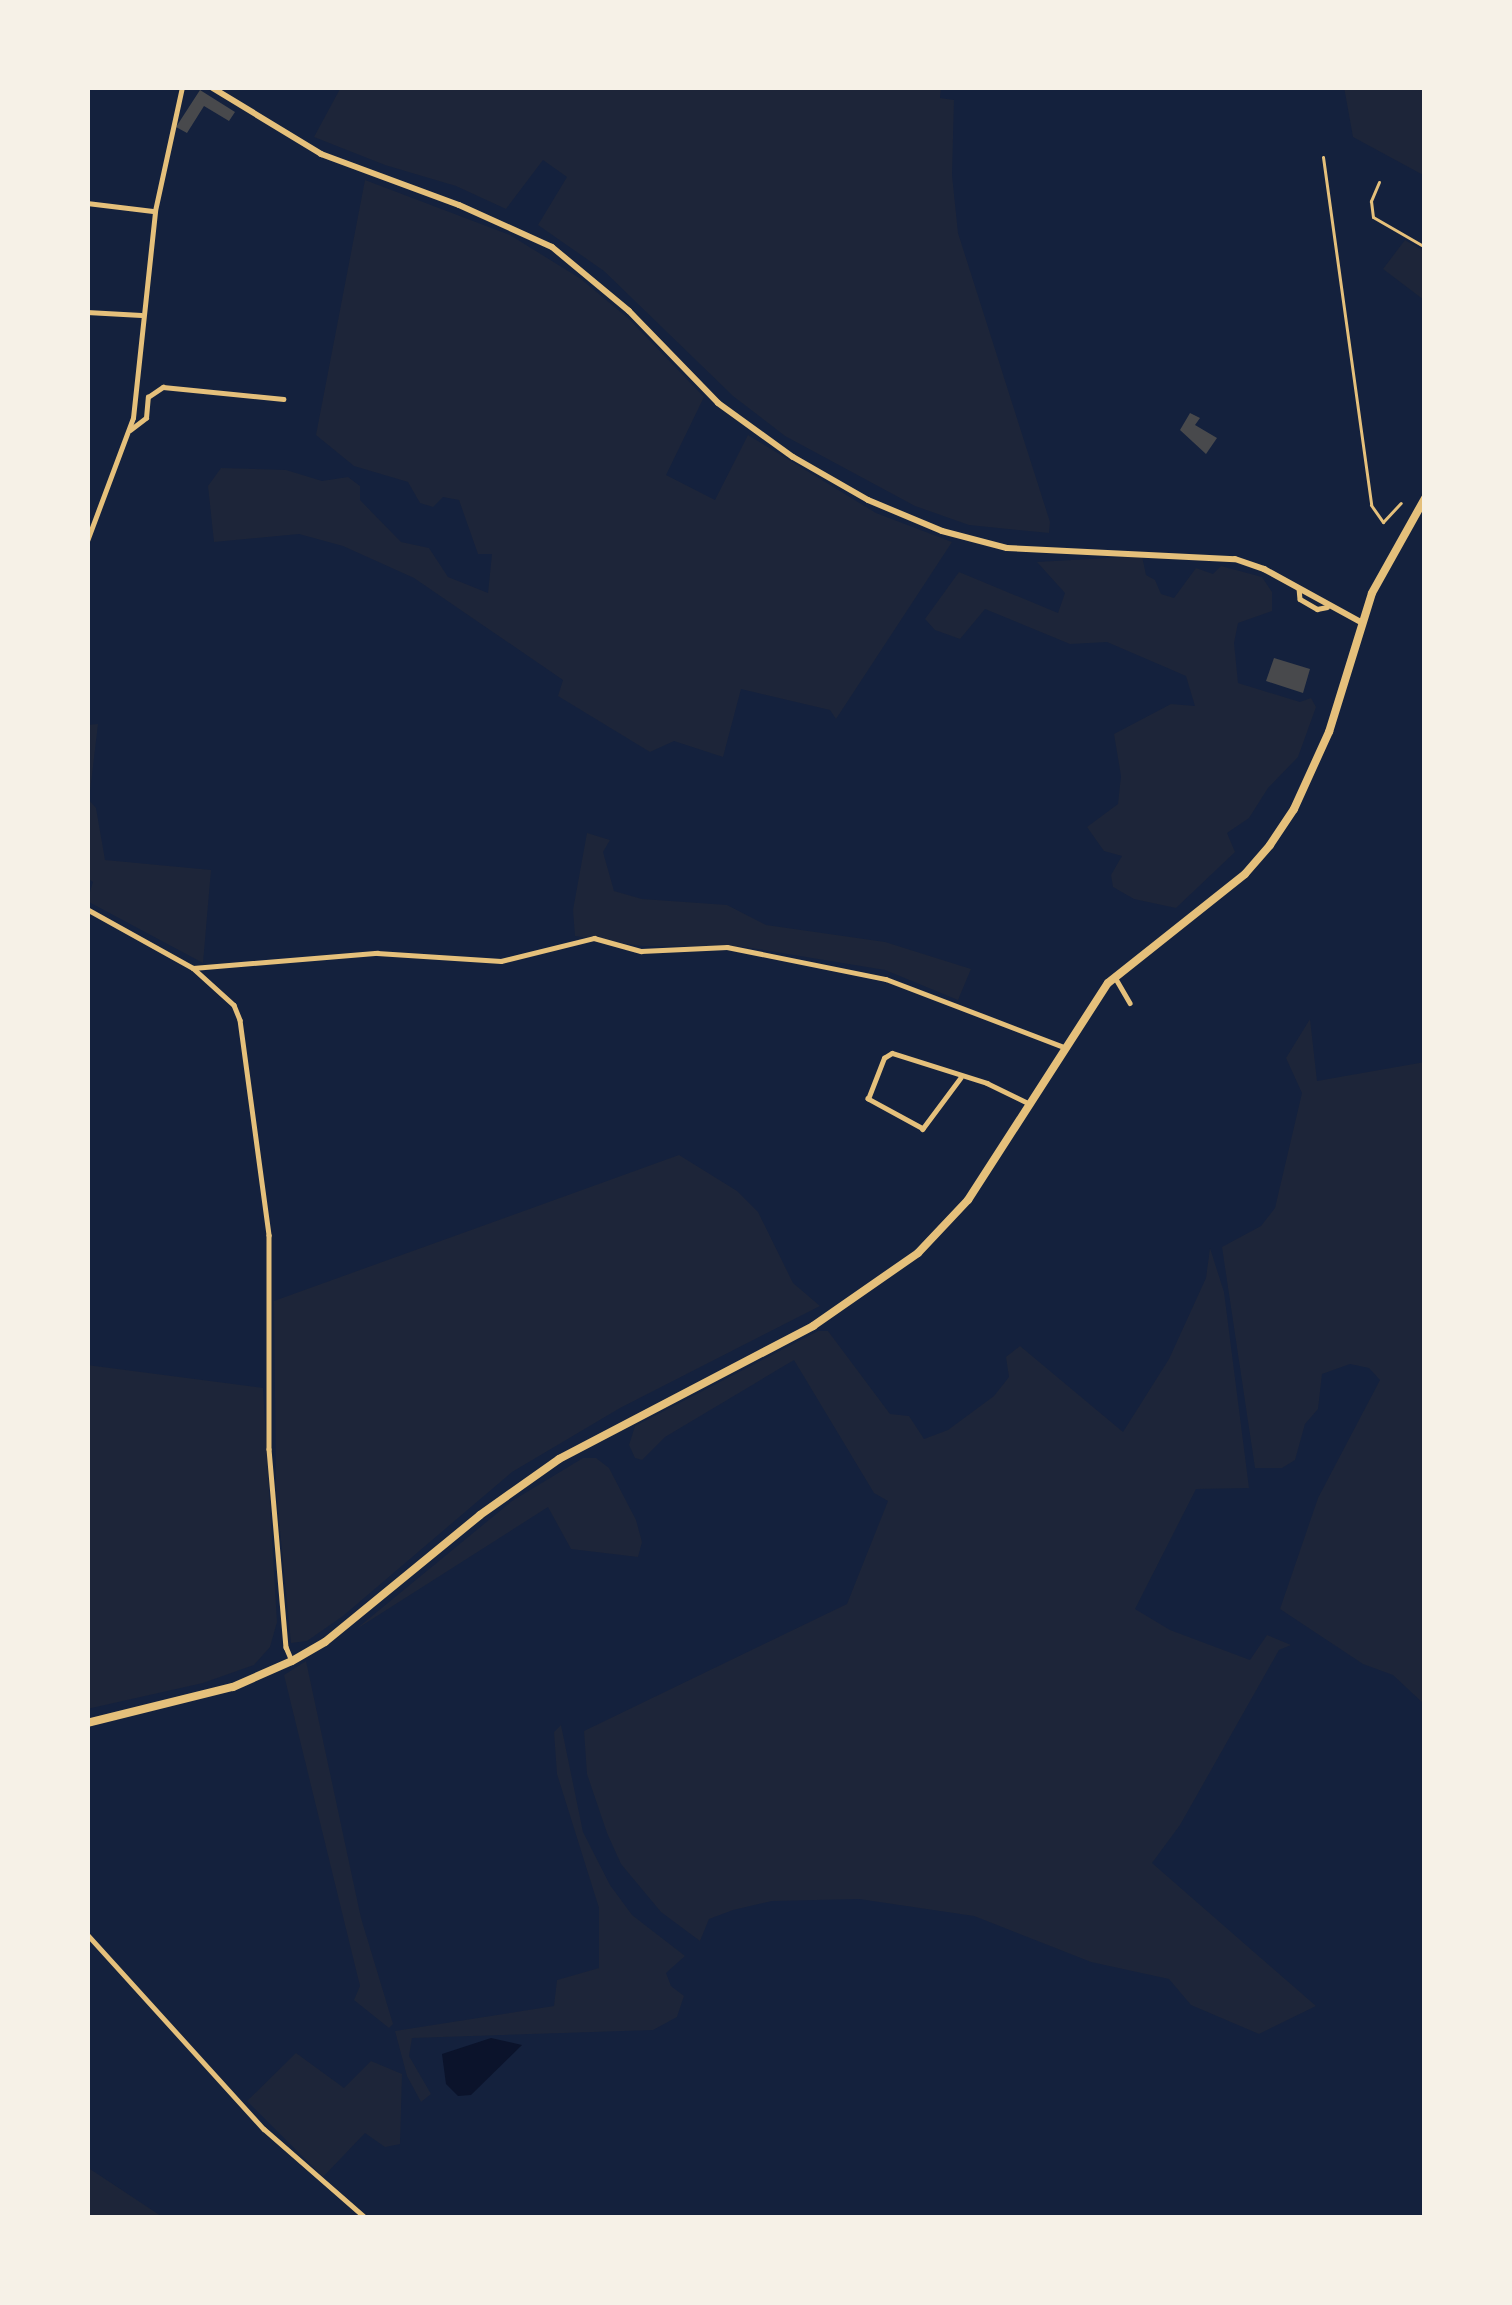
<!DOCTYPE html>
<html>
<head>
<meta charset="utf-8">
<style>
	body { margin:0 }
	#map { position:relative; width:1512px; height:2305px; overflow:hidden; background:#14213d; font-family:"PT Sans",sans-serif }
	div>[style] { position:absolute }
	.green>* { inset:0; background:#1d2539 }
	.water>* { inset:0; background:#0b132b }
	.building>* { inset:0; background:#48494c }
	.path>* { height:3px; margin:-1.5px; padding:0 1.5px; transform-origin:1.5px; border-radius:1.5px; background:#e5c07b }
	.service>* { height:3px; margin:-1.5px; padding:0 1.5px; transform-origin:1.5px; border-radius:1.5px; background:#e5c07b }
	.minor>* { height:4.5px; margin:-2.25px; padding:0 2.25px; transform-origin:2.25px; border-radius:2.25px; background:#e5c07b }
	.tertiary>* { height:6px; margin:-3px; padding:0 3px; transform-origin:3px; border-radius:3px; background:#e5c07b }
	.trunk>* { height:8px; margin:-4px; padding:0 4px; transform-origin:4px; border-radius:4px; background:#e5c07b }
	span { translate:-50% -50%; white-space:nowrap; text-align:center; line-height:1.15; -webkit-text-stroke:10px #f6f1e7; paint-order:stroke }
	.frame { position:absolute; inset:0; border:90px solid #f6f1e7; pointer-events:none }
</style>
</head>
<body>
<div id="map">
	<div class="green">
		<i style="clip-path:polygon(341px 87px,941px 87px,940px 98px,954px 100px,952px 175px,958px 233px,1050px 522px,1049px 533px,969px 525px,915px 506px,785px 436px,733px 396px,604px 271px,538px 225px,567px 177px,543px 160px,506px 209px,456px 186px,385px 165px,314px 137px)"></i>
		<i style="clip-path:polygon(1344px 87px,1425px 87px,1425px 176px,1353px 137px)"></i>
		<i style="clip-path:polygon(365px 180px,510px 235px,581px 279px,629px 319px,704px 397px,666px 475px,715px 500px,748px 435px,876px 513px,952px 542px,836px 719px,830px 710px,741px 689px,723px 757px,674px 741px,650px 752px,558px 696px,563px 680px,414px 578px,343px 546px,299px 534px,214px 542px,208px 486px,221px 468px,286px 470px,322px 481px,348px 477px,360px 486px,360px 500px,401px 542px,429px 548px,448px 577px,488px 593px,492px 554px,478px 554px,459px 500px,443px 497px,433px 507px,420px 503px,408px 482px,354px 466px,316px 435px)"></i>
		<i style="clip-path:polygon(1405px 240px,1425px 252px,1424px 300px,1383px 269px)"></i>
		<i style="clip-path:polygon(1142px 556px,1146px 575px,1155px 580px,1161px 594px,1174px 598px,1196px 568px,1213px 574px,1221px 566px,1262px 577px,1272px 592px,1272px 611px,1238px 623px,1234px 643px,1238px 683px,1300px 702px,1311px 698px,1316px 707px,1298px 757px,1268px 788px,1249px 818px,1227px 833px,1235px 852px,1176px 908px,1134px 899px,1113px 887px,1111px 875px,1122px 856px,1104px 851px,1087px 827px,1118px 804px,1121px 776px,1114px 734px,1171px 704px,1195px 706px,1186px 676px,1107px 642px,1070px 644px,985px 609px,960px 639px,935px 630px,925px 619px,959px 572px,1058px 613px,1065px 593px,1037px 562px)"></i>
		<i style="clip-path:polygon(98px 724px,89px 800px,96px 808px,105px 860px,211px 870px,203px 963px,87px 901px,93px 882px,87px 878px,87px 725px)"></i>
		<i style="clip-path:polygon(587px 833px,610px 840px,603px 852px,614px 891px,642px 899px,727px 905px,766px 925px,885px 942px,971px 969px,958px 1000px,885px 970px,745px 947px,642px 946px,575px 936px,573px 910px)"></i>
		<i style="clip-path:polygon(1310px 1019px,1317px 1081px,1425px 1062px,1425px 1705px,1393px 1675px,1363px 1664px,1280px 1609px,1318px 1498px,1380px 1380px,1369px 1368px,1350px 1364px,1322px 1374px,1318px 1409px,1305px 1424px,1295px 1460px,1282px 1468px,1255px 1468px,1222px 1247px,1261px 1226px,1275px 1208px,1302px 1093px,1286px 1058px)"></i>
		<i style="clip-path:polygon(679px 1155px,737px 1191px,758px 1212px,793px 1283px,820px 1306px,620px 1408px,512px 1472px,343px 1616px,307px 1641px,291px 1643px,276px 1489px,274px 1301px)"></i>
		<i style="clip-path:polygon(1210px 1248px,1224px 1292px,1249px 1488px,1196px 1489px,1135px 1609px,1170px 1630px,1250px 1660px,1267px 1635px,1291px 1645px,1279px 1650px,1180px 1825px,1152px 1863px,1316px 2006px,1259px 2034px,1191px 2005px,1169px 1979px,1091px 1962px,974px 1916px,859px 1899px,772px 1901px,733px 1910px,709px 1919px,700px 1941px,661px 1912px,621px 1864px,607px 1833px,587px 1774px,584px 1731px,847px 1604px,888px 1501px,874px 1493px,794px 1360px,665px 1437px,642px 1460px,635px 1458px,629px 1445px,635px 1426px,818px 1331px,828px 1331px,890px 1414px,909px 1416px,924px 1439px,948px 1430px,994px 1396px,1009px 1377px,1006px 1357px,1020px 1346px,1123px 1432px,1169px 1359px,1206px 1278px)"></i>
		<i style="clip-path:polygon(87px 1365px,263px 1388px,277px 1622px,270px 1647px,254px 1665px,203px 1683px,87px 1709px)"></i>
		<i style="clip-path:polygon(583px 1458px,596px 1458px,609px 1468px,636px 1520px,642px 1542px,638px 1557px,571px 1549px,548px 1507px,355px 1630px,512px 1501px)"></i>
		<i style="clip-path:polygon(306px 1661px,361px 1918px,393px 2024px,389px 2028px,354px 2000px,360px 1986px,284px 1675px)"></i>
		<i style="clip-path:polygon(561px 1725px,583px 1832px,610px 1885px,632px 1915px,685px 1956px,666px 1973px,671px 1986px,684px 1996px,677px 2017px,653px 2030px,412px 2038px,409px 2056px,431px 2094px,421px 2102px,407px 2076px,395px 2031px,554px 2006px,557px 1980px,599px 1968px,599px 1908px,557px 1774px,554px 1732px)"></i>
		<i style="clip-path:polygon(296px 2053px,344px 2088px,371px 2061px,402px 2074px,400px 2144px,385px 2147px,365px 2133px,323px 2177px,247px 2101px)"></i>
		<i style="clip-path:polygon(87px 2167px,164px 2218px,87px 2218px)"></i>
	</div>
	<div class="water">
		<i style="clip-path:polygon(491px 2038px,522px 2045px,471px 2095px,458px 2096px,446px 2084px,442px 2054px)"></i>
	</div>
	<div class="building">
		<i style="clip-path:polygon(200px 90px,235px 112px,229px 121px,204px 106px,187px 133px,176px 127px)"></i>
		<i style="clip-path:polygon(1190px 413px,1200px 418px,1195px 425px,1217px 438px,1206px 454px,1180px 430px)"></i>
		<i style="clip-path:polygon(1274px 658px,1310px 669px,1303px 693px,1266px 681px)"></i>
	</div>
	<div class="path">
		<i style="left:1323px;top:157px;width:351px;rotate:82.1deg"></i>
		<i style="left:1371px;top:505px;width:21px;rotate:55deg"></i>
		<i style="left:1383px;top:522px;width:26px;rotate:-47deg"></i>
	</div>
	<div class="service">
		<i style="left:1379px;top:182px;width:21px;rotate:113deg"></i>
		<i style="left:1371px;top:201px;width:16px;rotate:83deg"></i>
		<i style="left:1373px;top:217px;width:60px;rotate:30deg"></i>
	</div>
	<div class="minor">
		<i style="left:87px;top:203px;width:66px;rotate:6.9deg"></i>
		<i style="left:87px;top:312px;width:54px;rotate:3.2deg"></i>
		<i style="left:130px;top:430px;width:20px;rotate:-37deg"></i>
		<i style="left:146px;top:418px;width:21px;rotate:-85deg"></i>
		<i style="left:148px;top:397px;width:18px;rotate:-34deg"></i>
		<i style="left:163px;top:387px;width:121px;rotate:5.7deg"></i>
		<i style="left:87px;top:541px;width:131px;rotate:-69.5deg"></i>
		<i style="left:133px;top:418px;width:208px;rotate:-83.9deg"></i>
		<i style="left:155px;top:211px;width:127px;rotate:-77.7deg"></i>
		<i style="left:1299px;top:588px;width:11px;rotate:85deg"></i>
		<i style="left:1300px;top:599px;width:20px;rotate:30deg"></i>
		<i style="left:1317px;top:609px;width:10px;rotate:-11deg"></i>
		<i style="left:87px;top:909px;width:121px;rotate:29.1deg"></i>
		<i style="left:193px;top:968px;width:55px;rotate:42.1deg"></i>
		<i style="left:234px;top:1005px;width:16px;rotate:68deg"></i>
		<i style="left:240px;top:1020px;width:217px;rotate:82.3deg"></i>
		<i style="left:269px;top:1235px;width:214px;rotate:90deg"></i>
		<i style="left:269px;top:1449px;width:199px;rotate:85.1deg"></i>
		<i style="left:286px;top:1647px;width:15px;rotate:67deg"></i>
		<i style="left:193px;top:968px;width:185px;rotate:-4.7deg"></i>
		<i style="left:377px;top:953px;width:124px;rotate:3.7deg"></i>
		<i style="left:501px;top:961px;width:96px;rotate:-13.9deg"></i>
		<i style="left:594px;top:938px;width:49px;rotate:15.5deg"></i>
		<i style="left:641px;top:951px;width:86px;rotate:-2.7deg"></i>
		<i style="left:727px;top:947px;width:162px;rotate:11.4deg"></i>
		<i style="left:886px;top:979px;width:191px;rotate:20.9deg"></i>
		<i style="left:1115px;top:977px;width:30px;rotate:60deg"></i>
		<i style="left:961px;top:1078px;width:64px;rotate:126.7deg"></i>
		<i style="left:923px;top:1129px;width:63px;rotate:-151.4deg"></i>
		<i style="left:868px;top:1099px;width:44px;rotate:-68.7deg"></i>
		<i style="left:884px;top:1058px;width:9px;rotate:-32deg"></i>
		<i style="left:892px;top:1053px;width:100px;rotate:17.5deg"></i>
		<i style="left:987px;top:1083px;width:48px;rotate:26deg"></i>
		<i style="left:87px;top:1934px;width:263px;rotate:47.8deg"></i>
		<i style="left:264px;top:2129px;width:135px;rotate:41.1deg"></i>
	</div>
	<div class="tertiary">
		<i style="left:211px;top:87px;width:129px;rotate:31.3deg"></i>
		<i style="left:321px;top:154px;width:147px;rotate:20.3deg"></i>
		<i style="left:459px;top:205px;width:102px;rotate:24.3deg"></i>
		<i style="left:552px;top:247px;width:100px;rotate:39.7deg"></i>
		<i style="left:629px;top:311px;width:128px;rotate:45.9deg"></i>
		<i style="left:718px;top:403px;width:92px;rotate:35.8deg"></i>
		<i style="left:793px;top:457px;width:86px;rotate:29.8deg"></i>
		<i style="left:868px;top:500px;width:80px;rotate:22.7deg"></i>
		<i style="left:942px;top:531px;width:67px;rotate:14.7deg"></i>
		<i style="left:1007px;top:548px;width:228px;rotate:2.8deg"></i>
		<i style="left:1235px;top:559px;width:31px;rotate:19deg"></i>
		<i style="left:1264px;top:569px;width:111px;rotate:28.7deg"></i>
	</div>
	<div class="trunk">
		<i style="left:87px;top:1723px;width:150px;rotate:-13.9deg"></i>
		<i style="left:233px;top:1687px;width:64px;rotate:-23.8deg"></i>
		<i style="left:292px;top:1661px;width:38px;rotate:-30deg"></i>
		<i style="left:325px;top:1642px;width:200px;rotate:-39.3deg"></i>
		<i style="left:480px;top:1515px;width:97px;rotate:-35.3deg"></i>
		<i style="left:559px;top:1459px;width:287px;rotate:-27.6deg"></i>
		<i style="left:813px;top:1326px;width:128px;rotate:-34.8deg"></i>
		<i style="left:918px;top:1253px;width:73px;rotate:-46.7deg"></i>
		<i style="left:968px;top:1200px;width:258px;rotate:-57.2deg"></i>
		<i style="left:1108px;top:983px;width:175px;rotate:-38.5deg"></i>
		<i style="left:1245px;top:874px;width:38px;rotate:-49deg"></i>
		<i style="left:1270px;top:845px;width:43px;rotate:-56.3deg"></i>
		<i style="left:1294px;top:809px;width:85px;rotate:-65.6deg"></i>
		<i style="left:1329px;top:732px;width:145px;rotate:-72.8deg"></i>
		<i style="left:1372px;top:593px;width:109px;rotate:-60.8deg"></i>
	</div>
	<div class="frame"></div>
</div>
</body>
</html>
